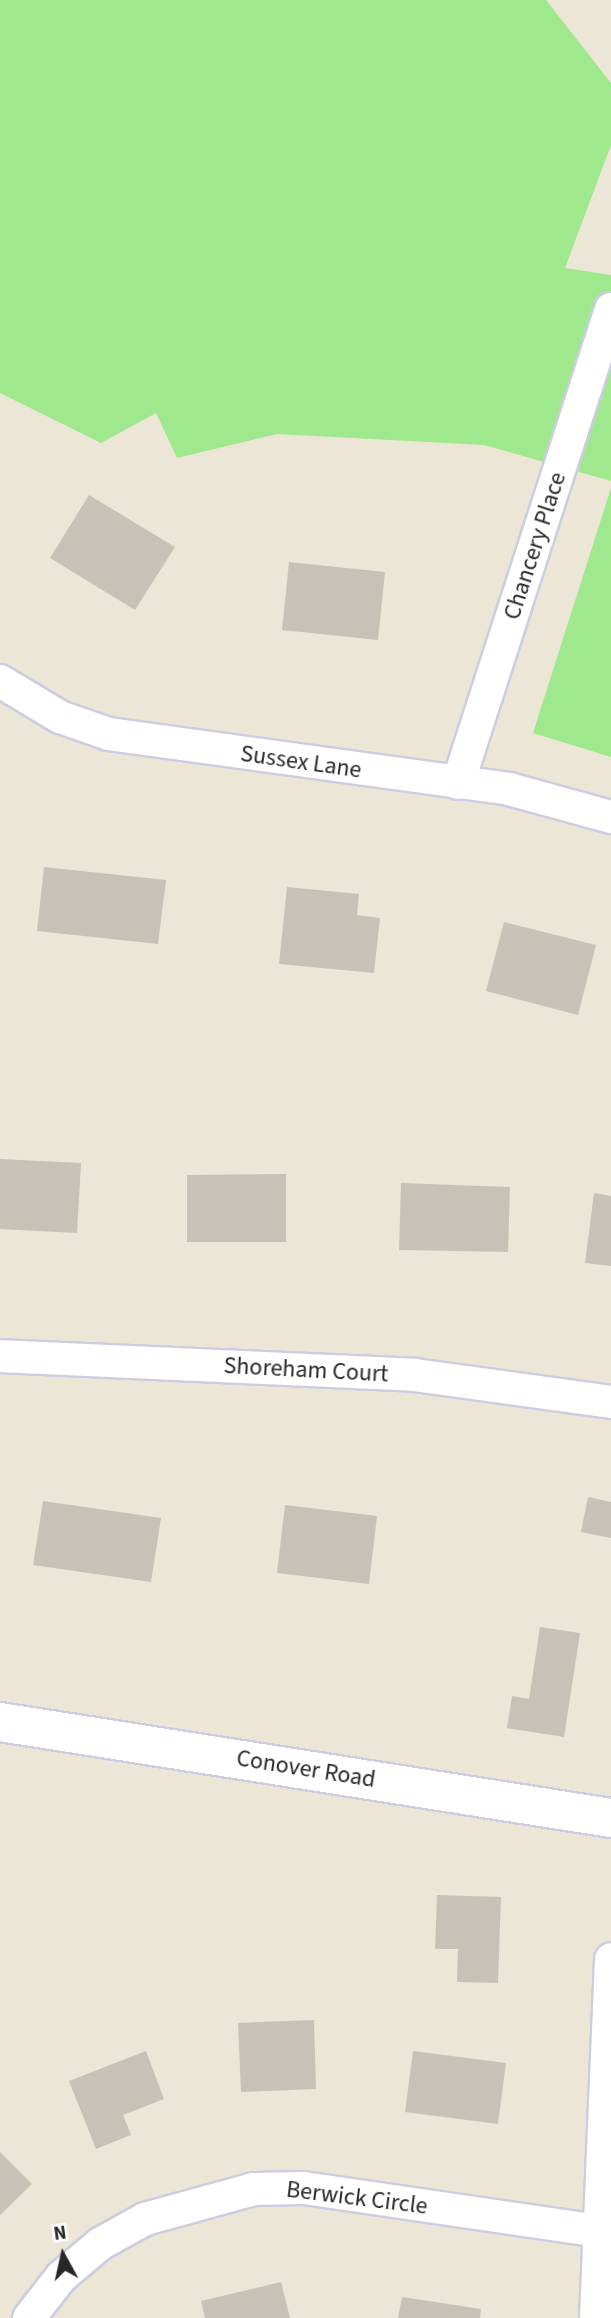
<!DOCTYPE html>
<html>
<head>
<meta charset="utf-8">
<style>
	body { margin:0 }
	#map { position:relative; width:611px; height:2318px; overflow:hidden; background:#ece6d7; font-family:"Source Sans 3",sans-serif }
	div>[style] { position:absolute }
	.green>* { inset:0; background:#9fe88d }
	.building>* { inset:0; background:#c7c2b7 }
	.roads { filter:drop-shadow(2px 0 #cccde2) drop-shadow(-2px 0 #cccde2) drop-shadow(0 2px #cccde2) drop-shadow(0 -2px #cccde2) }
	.minor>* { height:32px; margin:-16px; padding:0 16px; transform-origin:16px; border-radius:16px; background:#fff }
	.tertiary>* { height:38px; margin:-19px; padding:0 19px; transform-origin:19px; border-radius:19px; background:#fff }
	span { translate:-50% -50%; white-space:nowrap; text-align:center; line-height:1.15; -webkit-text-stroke:7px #fff; paint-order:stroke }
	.street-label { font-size:24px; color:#272727 }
	.north { position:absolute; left:28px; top:2220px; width:70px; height:70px; -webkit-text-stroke:5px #fff; paint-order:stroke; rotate:352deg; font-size:19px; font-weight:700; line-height:28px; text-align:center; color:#272727 }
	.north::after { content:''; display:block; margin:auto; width:24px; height:32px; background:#272727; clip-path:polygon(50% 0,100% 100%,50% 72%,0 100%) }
</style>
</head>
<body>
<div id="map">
	<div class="green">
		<i style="clip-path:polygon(0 0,546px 0,611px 83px,611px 145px,565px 268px,611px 275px,611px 481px,484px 445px,277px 434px,177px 458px,156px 413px,101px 443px,0 393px)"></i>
		<i style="clip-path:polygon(611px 488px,611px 757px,533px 733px)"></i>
	</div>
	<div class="building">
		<i style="clip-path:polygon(89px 495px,175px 547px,135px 610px,50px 558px)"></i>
		<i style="clip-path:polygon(289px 562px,385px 572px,378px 640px,282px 630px)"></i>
		<i style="clip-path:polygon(44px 867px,166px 880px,158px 944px,37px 931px)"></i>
		<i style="clip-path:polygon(287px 887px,359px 894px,357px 915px,380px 918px,374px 973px,279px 964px)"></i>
		<i style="clip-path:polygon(504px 922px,596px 945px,578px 1015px,486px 991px)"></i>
		<i style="clip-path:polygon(0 1159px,81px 1163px,77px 1233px,0 1229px)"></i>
		<i style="clip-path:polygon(286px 1174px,286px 1242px,187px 1242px,187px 1175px)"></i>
		<i style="clip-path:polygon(401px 1183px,510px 1187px,508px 1252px,399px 1250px)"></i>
		<i style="clip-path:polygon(594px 1193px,611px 1196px,611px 1266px,585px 1263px)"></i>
		<i style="clip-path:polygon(588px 1497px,611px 1502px,611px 1538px,581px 1532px)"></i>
		<i style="clip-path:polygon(43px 1501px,161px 1518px,151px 1582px,33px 1565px)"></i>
		<i style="clip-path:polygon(285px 1505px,377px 1516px,369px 1584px,277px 1573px)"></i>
		<i style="clip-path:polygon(540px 1627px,580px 1633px,564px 1737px,507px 1728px,512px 1696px,529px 1699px)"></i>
		<i style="clip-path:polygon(437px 1895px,501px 1897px,498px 1983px,457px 1982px,458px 1949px,435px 1949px)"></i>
		<i style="clip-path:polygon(314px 2020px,316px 2089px,241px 2092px,238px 2023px)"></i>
		<i style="clip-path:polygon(146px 2051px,164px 2099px,123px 2115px,131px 2135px,96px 2149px,69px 2081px)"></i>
		<i style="clip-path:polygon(413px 2051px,506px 2063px,498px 2124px,405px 2112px)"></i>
		<i style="clip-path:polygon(0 2152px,32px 2184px,0 2215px)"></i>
		<i style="clip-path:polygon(281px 2282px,290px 2318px,205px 2318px,201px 2301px)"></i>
		<i style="clip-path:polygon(402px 2297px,481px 2309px,480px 2318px,398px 2318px)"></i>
	</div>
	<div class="roads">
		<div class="minor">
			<i style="left:0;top:681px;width:70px;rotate:31deg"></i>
			<i style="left:60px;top:717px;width:52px;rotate:19.1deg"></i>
			<i style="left:109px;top:734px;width:404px;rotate:7.8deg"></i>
			<i style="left:509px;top:789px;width:106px;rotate:15.4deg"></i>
			<i style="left:458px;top:783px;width:498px;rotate:-72.1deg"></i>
			<i style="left:0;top:1356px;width:415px;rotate:2.6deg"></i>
			<i style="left:415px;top:1375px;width:198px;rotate:7.8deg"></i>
			<i style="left:29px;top:2318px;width:52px;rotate:-52deg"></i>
			<i style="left:61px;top:2277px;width:51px;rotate:-40.2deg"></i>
			<i style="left:100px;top:2244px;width:51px;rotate:-29.1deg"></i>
			<i style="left:145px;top:2219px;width:113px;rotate:-15.4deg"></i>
			<i style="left:254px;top:2189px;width:50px;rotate:-1.1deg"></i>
			<i style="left:304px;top:2188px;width:298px;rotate:8.3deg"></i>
			<i style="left:596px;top:2318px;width:359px;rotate:-87.6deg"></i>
		</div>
		<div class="tertiary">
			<i style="left:0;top:1722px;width:618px;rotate:8.93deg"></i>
		</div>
	</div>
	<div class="street-label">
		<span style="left:535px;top:546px;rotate:-72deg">Chancery Place</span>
		<span style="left:301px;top:762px;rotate:8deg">Sussex Lane</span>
		<span style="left:306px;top:1370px;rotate:3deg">Shoreham Court</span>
		<span style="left:306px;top:1769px;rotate:9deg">Conover Road</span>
		<span style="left:357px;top:2198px;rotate:7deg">Berwick Circle</span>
	</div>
	<div class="north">N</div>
</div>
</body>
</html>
